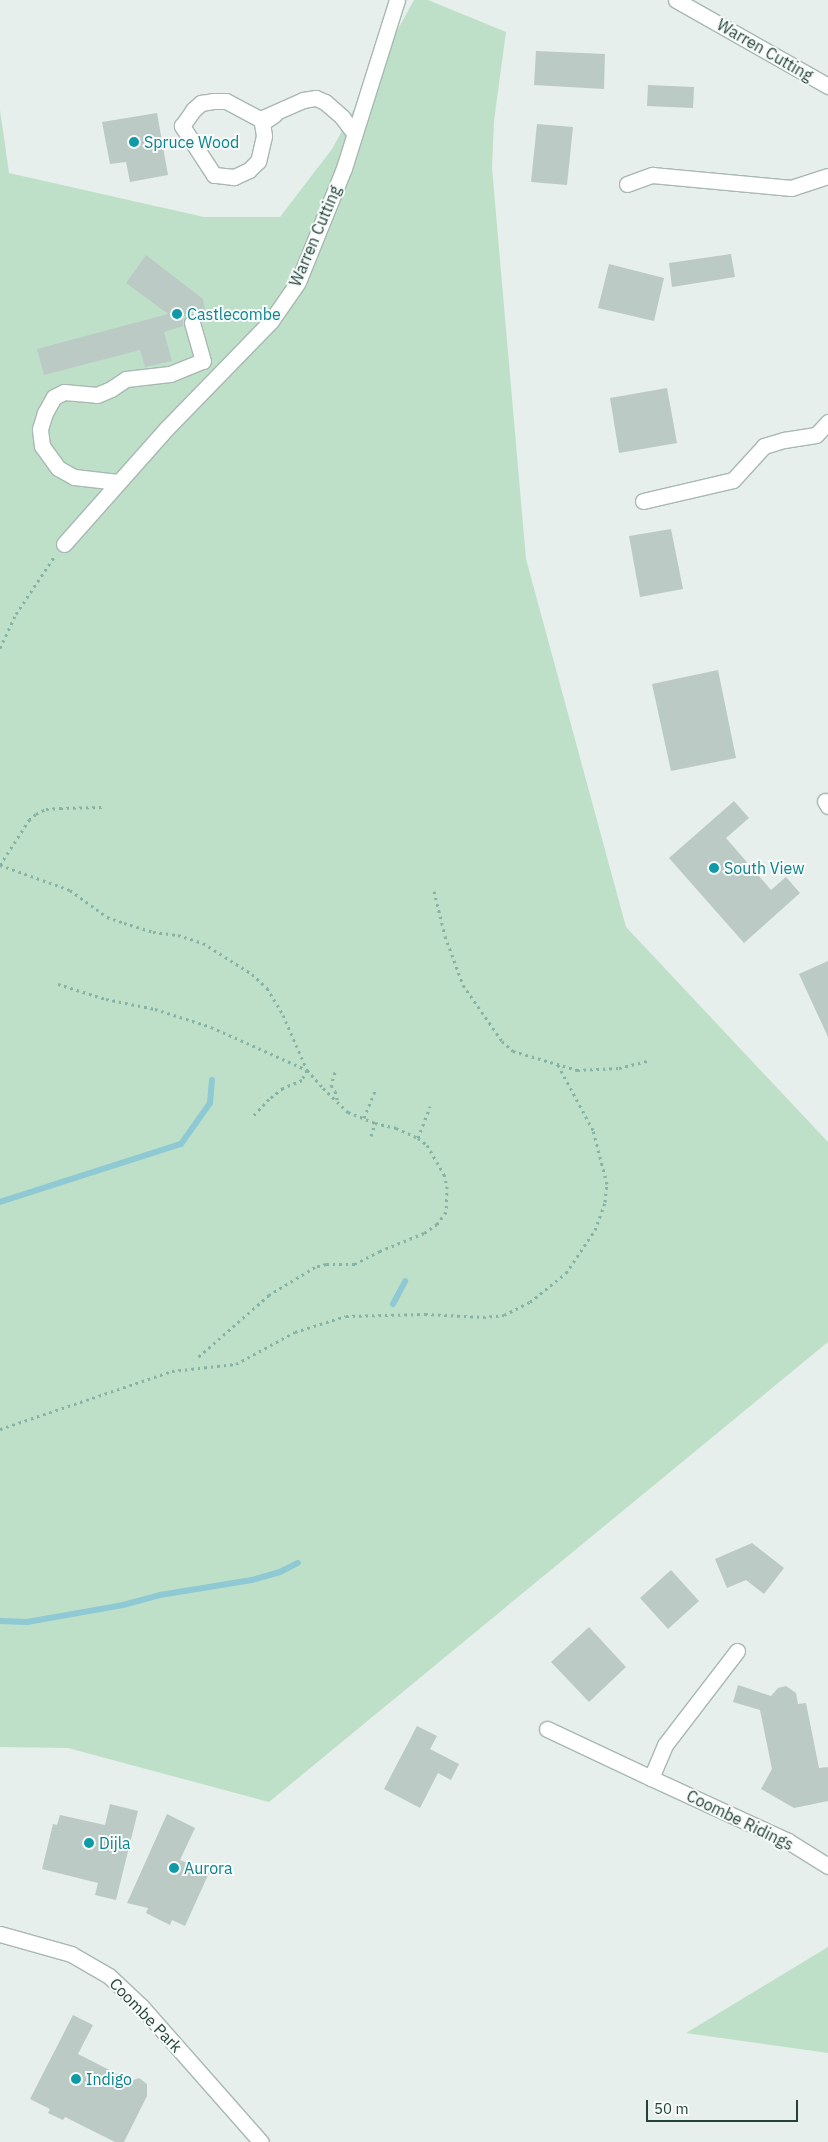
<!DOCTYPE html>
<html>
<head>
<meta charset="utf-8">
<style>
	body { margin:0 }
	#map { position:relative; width:828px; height:2142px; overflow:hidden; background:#e6efeb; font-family:"IBM Plex Sans",sans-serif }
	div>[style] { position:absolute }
	.green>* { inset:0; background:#bfe0c8 }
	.stream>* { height:6px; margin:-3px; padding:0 3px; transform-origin:3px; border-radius:3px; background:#8ec9d4 }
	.building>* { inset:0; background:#bbcac4 }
	.path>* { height:3px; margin-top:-1.5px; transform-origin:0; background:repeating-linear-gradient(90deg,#86b3a5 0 2.5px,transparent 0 6.5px) }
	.roads { filter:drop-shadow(1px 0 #a8b8b2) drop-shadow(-1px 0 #a8b8b2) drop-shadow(0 1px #a8b8b2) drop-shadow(0 -1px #a8b8b2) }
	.minor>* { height:15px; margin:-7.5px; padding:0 7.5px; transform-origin:7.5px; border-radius:7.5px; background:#fff }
	.dots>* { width:14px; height:14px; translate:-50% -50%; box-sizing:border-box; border:2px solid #f7fbf9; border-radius:50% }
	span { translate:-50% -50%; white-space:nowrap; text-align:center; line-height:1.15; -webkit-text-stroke:4px #f7fbf9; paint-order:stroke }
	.street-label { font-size:16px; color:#24423a }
	.culture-label { font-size:16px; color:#0d838f }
	.left { translate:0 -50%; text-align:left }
	.scale { position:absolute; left:646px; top:2100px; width:152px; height:22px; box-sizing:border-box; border:2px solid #24423a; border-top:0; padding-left:6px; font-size:15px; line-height:18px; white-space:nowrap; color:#24423a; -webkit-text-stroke:4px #f7fbf9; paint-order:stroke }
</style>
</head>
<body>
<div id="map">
	<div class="green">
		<i style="clip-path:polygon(414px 0,428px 0,506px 32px,494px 121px,492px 168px,526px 559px,626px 927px,828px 1142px,828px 1342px,269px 1802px,68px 1748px,0 1747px,0 110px,9px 173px,204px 217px,280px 217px,332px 149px)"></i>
		<i style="clip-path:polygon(828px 1947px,828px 2053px,686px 2033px)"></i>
	</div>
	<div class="stream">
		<i style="left:0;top:1202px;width:190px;rotate:-17.8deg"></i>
		<i style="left:181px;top:1144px;width:50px;rotate:-54.7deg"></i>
		<i style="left:210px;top:1103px;width:23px;rotate:-85deg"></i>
		<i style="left:393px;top:1304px;width:26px;rotate:-62deg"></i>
		<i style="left:0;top:1621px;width:27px;rotate:2deg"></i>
		<i style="left:27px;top:1622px;width:97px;rotate:-10deg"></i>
		<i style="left:123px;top:1605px;width:38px;rotate:-15deg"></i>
		<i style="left:160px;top:1595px;width:93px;rotate:-9.3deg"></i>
		<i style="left:252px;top:1580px;width:29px;rotate:-16deg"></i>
		<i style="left:280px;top:1572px;width:20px;rotate:-27deg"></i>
	</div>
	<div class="building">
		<i style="clip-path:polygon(536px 51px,605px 54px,604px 89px,534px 85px)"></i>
		<i style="clip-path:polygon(648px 85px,694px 87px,693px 108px,647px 106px)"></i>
		<i style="clip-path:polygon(157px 113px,168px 175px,130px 182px,126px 162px,110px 164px,102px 122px)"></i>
		<i style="clip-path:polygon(537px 124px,573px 127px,567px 185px,531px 182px)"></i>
		<i style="clip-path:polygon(731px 254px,735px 277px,672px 287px,669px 263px)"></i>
		<i style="clip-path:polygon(146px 255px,203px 299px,205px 311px,189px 314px,183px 317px,183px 326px,164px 332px,172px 361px,145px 367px,140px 350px,44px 375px,37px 349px,168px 314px,126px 283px)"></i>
		<i style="clip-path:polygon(609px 264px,664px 278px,654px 321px,598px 308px)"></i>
		<i style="clip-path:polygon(667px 388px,677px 443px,619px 453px,610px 398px)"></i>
		<i style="clip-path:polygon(671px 529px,683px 589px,640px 597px,629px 536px)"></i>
		<i style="clip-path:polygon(718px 670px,736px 758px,671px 771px,652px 684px)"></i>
		<i style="clip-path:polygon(734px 801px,749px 818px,726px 838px,771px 890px,786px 877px,800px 893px,744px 943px,669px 858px)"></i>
		<i style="clip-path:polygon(828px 961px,828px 1037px,799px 974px)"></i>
		<i style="clip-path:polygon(752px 1543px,784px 1568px,764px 1594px,746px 1580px,727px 1588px,715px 1559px)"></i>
		<i style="clip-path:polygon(671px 1570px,699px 1601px,668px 1629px,640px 1598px)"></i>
		<i style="clip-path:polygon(589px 1627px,626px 1667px,589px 1702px,551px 1662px)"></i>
		<i style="clip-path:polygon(738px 1685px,771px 1696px,778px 1688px,786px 1686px,796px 1693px,798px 1704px,806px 1703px,819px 1768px,828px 1767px,828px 1801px,794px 1808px,761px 1789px,772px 1769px,760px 1710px,733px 1702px)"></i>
		<i style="clip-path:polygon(417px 1726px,437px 1736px,430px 1749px,459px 1764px,451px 1780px,438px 1773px,420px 1808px,384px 1789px)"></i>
		<i style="clip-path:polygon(110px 1804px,138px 1811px,116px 1900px,95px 1895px,98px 1883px,42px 1869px,53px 1824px,57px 1825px,60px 1815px,105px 1825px)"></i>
		<i style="clip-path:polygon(167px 1814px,195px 1828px,180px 1860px,209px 1873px,185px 1926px,172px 1920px,170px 1925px,146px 1913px,148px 1908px,127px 1903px)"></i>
		<i style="clip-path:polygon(73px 2015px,93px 2025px,78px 2054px,131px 2081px,139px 2078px,147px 2084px,147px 2096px,124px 2142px,115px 2142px,65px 2117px,63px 2120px,48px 2113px,50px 2109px,30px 2099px)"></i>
	</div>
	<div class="path">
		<i style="left:0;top:648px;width:38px;rotate:-65deg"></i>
		<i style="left:16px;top:614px;width:69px;rotate:-56.3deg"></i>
		<i style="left:0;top:865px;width:74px;rotate:19.7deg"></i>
		<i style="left:70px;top:890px;width:46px;rotate:36.1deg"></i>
		<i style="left:107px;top:917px;width:18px;rotate:19deg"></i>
		<i style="left:124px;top:923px;width:30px;rotate:17deg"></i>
		<i style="left:153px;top:932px;width:25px;rotate:7deg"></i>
		<i style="left:178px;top:935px;width:26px;rotate:18deg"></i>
		<i style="left:203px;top:943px;width:58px;rotate:32.3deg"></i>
		<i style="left:252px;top:974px;width:21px;rotate:43deg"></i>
		<i style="left:267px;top:988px;width:31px;rotate:59deg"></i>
		<i style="left:283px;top:1015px;width:60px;rotate:66.4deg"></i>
		<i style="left:307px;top:1070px;width:24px;rotate:48deg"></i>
		<i style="left:323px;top:1088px;width:35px;rotate:44deg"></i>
		<i style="left:348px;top:1112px;width:29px;rotate:22deg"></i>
		<i style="left:375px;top:1123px;width:22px;rotate:13deg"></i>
		<i style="left:396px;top:1128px;width:24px;rotate:24deg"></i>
		<i style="left:418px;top:1138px;width:11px;rotate:38deg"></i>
		<i style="left:427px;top:1145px;width:34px;rotate:60deg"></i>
		<i style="left:444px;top:1174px;width:12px;rotate:76deg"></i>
		<i style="left:447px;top:1186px;width:26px;rotate:92deg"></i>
		<i style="left:446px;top:1212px;width:15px;rotate:127deg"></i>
		<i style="left:437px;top:1224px;width:16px;rotate:145deg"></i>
		<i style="left:424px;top:1233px;width:48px;rotate:157.8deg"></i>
		<i style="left:380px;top:1251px;width:28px;rotate:153deg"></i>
		<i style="left:355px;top:1264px;width:29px;rotate:180deg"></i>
		<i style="left:326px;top:1264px;width:11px;rotate:165deg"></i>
		<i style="left:315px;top:1267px;width:54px;rotate:148.7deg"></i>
		<i style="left:269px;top:1295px;width:97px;rotate:138.8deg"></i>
		<i style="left:0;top:865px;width:54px;rotate:-57.2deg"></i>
		<i style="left:29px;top:820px;width:9px;rotate:-41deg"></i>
		<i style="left:36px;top:814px;width:11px;rotate:-27deg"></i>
		<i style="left:46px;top:809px;width:14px;rotate:-4deg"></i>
		<i style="left:60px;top:808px;width:44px;rotate:-1.3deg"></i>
		<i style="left:434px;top:891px;width:46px;rotate:76.3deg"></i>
		<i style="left:445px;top:936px;width:52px;rotate:69.8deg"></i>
		<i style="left:463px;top:985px;width:68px;rotate:55.1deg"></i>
		<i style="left:502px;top:1041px;width:15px;rotate:42deg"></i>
		<i style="left:513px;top:1051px;width:67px;rotate:16.5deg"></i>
		<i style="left:577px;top:1070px;width:42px;rotate:-2.7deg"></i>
		<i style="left:619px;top:1068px;width:30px;rotate:-14deg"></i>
		<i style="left:58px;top:984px;width:50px;rotate:17.4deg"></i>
		<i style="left:106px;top:999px;width:50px;rotate:11.5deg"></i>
		<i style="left:155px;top:1009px;width:59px;rotate:17.8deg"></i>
		<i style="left:211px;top:1027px;width:105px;rotate:24.1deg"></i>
		<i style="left:307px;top:1070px;width:11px;rotate:117deg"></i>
		<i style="left:302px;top:1080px;width:21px;rotate:157deg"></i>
		<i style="left:283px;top:1088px;width:18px;rotate:142deg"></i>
		<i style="left:269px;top:1099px;width:23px;rotate:133deg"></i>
		<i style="left:335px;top:1072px;width:14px;rotate:107deg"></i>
		<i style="left:331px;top:1085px;width:7px;rotate:56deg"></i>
		<i style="left:335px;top:1091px;width:11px;rotate:75deg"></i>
		<i style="left:364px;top:1118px;width:31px;rotate:-68deg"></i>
		<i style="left:371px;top:1136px;width:14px;rotate:-73deg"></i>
		<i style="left:418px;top:1138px;width:34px;rotate:-69deg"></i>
		<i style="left:0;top:1429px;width:182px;rotate:-18.6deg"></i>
		<i style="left:172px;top:1371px;width:64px;rotate:-6.2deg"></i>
		<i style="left:236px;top:1364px;width:67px;rotate:-28.5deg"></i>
		<i style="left:295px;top:1332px;width:53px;rotate:-17.4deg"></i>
		<i style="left:346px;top:1316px;width:79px;rotate:-1.5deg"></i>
		<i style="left:425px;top:1314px;width:58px;rotate:3deg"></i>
		<i style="left:483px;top:1317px;width:21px;rotate:-5deg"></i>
		<i style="left:504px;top:1315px;width:29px;rotate:-27deg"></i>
		<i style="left:530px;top:1302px;width:46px;rotate:-38.9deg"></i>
		<i style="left:566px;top:1273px;width:52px;rotate:-56deg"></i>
		<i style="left:595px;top:1230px;width:30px;rotate:-70deg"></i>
		<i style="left:605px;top:1202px;width:18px;rotate:-84deg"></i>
		<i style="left:607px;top:1184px;width:56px;rotate:-104.5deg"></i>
		<i style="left:593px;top:1130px;width:74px;rotate:-118.3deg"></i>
	</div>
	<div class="roads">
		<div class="minor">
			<i style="left:676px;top:0;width:175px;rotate:29.5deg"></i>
			<i style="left:275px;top:114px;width:16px;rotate:145deg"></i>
			<i style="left:262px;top:123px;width:13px;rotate:81deg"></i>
			<i style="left:264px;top:136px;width:26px;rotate:103deg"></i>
			<i style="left:258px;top:161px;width:13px;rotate:135deg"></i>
			<i style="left:249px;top:170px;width:17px;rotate:155deg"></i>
			<i style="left:234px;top:177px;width:20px;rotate:-174deg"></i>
			<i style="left:214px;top:175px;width:59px;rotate:-123.1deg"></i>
			<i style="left:182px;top:126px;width:19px;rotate:-55deg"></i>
			<i style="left:193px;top:110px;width:11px;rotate:-41deg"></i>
			<i style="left:201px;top:103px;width:12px;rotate:-9deg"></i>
			<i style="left:213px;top:101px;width:13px"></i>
			<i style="left:226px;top:101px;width:38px;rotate:28deg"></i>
			<i style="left:260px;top:119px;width:47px;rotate:-23.8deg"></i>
			<i style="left:303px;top:100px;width:13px;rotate:-9deg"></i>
			<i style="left:316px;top:98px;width:10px;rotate:24deg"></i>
			<i style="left:325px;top:102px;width:23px;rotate:41deg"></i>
			<i style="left:342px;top:117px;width:20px;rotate:53deg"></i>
			<i style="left:627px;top:184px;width:27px;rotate:-20deg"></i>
			<i style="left:652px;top:175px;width:140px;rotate:5.3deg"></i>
			<i style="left:791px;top:188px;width:39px;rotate:-18deg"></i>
			<i style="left:118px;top:482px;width:44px;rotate:-173.5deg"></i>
			<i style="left:74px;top:477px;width:18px;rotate:-151deg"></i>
			<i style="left:58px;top:468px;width:27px;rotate:-126deg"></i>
			<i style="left:42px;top:446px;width:17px;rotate:-97deg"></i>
			<i style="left:40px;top:429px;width:17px;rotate:-73deg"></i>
			<i style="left:45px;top:413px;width:18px;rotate:-61deg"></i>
			<i style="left:54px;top:397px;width:11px;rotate:-27deg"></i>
			<i style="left:64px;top:392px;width:33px;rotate:5deg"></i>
			<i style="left:97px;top:395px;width:15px;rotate:-23deg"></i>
			<i style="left:111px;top:389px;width:18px;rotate:-34deg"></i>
			<i style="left:126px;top:379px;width:44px;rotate:-6.5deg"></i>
			<i style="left:170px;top:374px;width:35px;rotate:-22deg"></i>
			<i style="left:203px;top:361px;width:40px;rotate:-106deg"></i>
			<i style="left:643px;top:501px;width:92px;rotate:-13.1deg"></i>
			<i style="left:733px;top:480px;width:46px;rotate:-47.6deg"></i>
			<i style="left:764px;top:446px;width:21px;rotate:-17deg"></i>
			<i style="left:784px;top:440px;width:32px;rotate:-9deg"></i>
			<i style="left:816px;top:435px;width:18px;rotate:-47deg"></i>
			<i style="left:64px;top:544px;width:154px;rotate:-48.4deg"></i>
			<i style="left:166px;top:429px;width:151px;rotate:-45.8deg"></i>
			<i style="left:271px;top:321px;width:47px;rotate:-55.3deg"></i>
			<i style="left:298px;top:282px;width:123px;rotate:-68deg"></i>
			<i style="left:344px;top:168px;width:176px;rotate:-72.5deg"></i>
			<i style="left:825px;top:801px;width:6px;rotate:59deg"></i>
			<i style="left:737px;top:1651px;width:118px;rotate:127.5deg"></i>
			<i style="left:665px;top:1745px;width:36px;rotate:113deg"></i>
			<i style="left:651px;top:1778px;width:151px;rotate:24.7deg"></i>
			<i style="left:788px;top:1841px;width:47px;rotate:32deg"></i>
			<i style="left:547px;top:1729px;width:115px;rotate:25.2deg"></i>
			<i style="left:0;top:1934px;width:74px;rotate:15.7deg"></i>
			<i style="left:71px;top:1954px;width:44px;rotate:30.1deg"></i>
			<i style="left:109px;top:1976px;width:44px;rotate:43.2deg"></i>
			<i style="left:141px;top:2006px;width:181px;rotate:48.6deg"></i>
		</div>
	</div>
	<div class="dots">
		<i style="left:134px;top:142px;background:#0f9aa8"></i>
		<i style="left:177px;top:314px;background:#0f9aa8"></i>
		<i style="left:714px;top:868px;background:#0f9aa8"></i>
		<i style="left:89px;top:1843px;background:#0f9aa8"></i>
		<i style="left:174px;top:1868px;background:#0f9aa8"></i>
		<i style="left:76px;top:2079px;background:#0f9aa8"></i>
	</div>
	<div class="street-label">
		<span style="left:765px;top:50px;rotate:30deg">Warren Cutting</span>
		<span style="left:315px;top:236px;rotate:-67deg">Warren Cutting</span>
		<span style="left:740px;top:1820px;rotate:26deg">Coombe Ridings</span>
		<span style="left:146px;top:2015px;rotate:46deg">Coombe Park</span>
	</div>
	<div class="culture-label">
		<span class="left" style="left:144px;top:142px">Spruce Wood</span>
		<span class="left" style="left:187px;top:314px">Castlecombe</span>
		<span class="left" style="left:724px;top:868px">South View</span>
		<span class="left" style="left:99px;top:1843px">Dijla</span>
		<span class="left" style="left:184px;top:1868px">Aurora</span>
		<span class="left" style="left:86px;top:2079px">Indigo</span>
	</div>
	<div class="scale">50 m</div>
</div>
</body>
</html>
